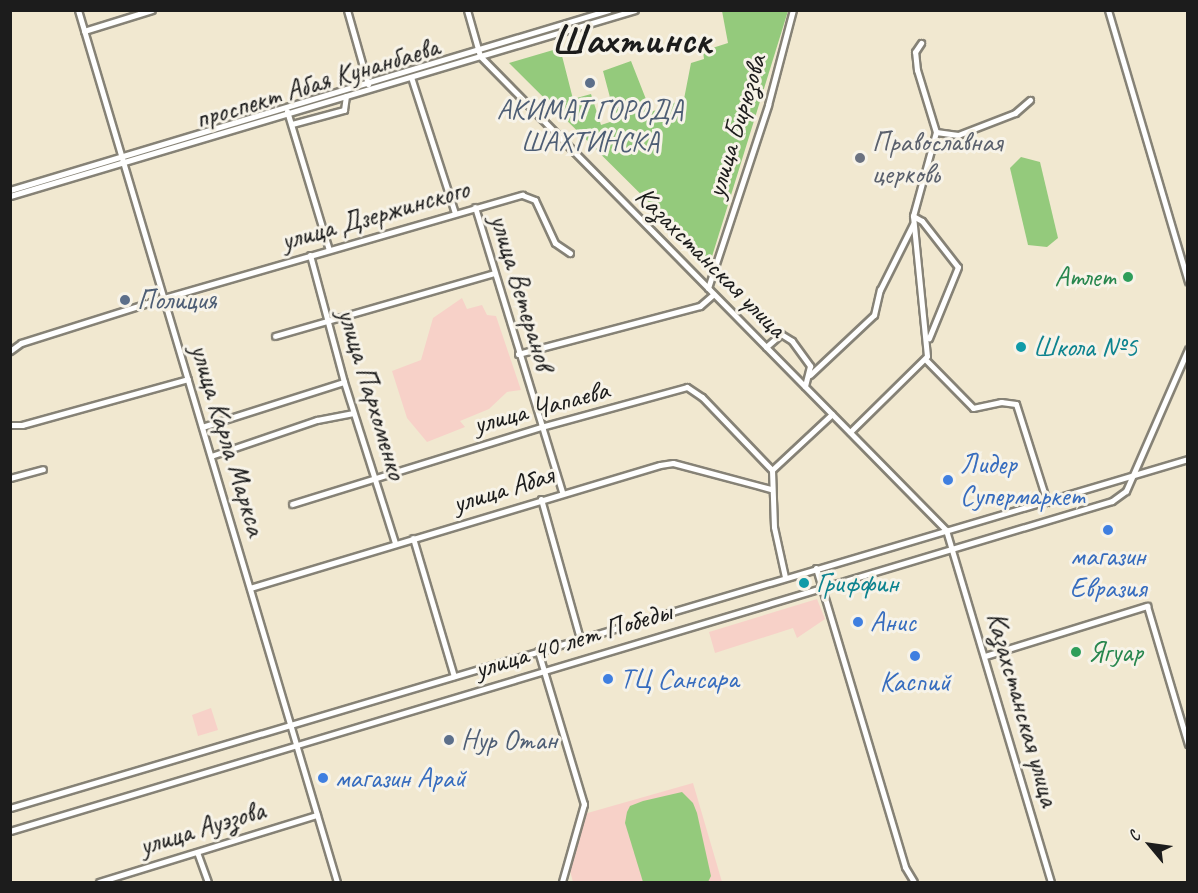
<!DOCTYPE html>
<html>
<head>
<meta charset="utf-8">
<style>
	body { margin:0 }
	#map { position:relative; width:1198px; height:893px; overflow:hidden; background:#f1e8d0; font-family:Caveat,sans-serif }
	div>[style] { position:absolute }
	.built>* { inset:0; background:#f7d1c8 }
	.green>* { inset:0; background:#94ca7c }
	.roads { filter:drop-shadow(2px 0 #868276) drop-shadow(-2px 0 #868276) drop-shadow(0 2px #868276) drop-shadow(0 -2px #868276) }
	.minor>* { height:5px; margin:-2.5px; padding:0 2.5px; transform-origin:2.5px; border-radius:2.5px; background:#fff }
	.dots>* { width:16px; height:16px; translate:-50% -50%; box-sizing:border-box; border:3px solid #f7f3e8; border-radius:50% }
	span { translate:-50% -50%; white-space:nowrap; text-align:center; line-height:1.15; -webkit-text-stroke:6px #f7f3e8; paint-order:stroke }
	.street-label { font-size:28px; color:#1c1c1c }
	.service-label { font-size:28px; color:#4e5e75 }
	.left { translate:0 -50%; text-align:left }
	.worship-label { font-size:28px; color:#5b616d }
	.leisure-label { font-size:28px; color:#27864d }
	.right { translate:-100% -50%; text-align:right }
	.culture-label { font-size:28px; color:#0d838f }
	.shop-label { font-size:28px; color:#366cbe }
	.town-label { font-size:40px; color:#1c1c1c; font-weight:700 }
	.frame { position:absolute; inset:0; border:12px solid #1c1c1c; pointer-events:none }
	.north { position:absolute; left:1120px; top:815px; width:60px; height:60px; -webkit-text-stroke:4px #f7f3e8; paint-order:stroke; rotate:299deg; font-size:16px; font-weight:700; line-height:24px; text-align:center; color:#1c1c1c }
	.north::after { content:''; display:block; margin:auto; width:21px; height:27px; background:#1c1c1c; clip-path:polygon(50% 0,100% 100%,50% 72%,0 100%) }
</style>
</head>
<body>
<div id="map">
	<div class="built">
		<i style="clip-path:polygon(462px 298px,467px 309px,482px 305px,487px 315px,496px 316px,521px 390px,507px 392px,489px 409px,460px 421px,465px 427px,427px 442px,407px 418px,392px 371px,421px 360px,433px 318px)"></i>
		<i style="clip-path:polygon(817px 599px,825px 619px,797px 638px,793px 628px,715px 653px,709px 632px)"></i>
		<i style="clip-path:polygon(211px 708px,218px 730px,198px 736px,192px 715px)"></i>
		<i style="clip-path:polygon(693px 783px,722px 882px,573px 882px,569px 867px,584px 814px)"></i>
	</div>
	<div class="green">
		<i style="clip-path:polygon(722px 11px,788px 11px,710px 263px,509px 63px,560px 48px,573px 99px,591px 94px,601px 125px,616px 120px,603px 71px,631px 61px,651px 112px,684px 99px,691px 63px,704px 59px,703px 51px,728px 43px)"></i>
		<i style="clip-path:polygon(1021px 157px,1040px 162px,1058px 238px,1047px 247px,1028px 245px,1010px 168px)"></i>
		<i style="clip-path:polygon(682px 792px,693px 803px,697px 813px,711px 876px,708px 882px,643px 882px,625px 823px,627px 812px,630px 806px,643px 801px)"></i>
	</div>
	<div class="roads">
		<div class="minor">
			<i style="left:78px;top:10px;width:910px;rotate:73.46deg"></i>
			<i style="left:347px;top:10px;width:77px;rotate:74.2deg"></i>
			<i style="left:467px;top:10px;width:48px;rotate:74.2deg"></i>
			<i style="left:480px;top:56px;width:665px;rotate:45.49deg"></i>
			<i style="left:946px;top:530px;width:367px;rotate:73.4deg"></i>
			<i style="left:1108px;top:10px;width:283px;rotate:73.6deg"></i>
			<i style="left:84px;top:31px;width:71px;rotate:-17.2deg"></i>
			<i style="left:411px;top:77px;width:143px;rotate:72.1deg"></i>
			<i style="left:287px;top:111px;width:145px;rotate:73.2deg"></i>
			<i style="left:292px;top:124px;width:54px;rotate:-15.1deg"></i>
			<i style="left:344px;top:110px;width:14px;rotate:-82deg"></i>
			<i style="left:936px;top:132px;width:22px;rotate:8deg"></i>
			<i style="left:958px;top:135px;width:61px;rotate:-21.1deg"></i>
			<i style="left:1015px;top:113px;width:20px;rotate:-41deg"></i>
			<i style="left:10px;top:190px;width:625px;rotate:-16.73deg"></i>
			<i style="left:10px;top:196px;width:652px;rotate:-16.57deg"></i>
			<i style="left:475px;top:207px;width:298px;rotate:73deg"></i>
			<i style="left:913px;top:216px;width:10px;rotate:29deg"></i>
			<i style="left:922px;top:221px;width:58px;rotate:52deg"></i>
			<i style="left:958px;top:267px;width:77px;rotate:112.2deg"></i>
			<i style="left:310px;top:255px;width:131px;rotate:75deg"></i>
			<i style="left:344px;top:382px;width:169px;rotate:72.4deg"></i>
			<i style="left:708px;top:288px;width:193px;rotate:-71.8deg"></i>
			<i style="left:768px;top:105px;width:98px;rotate:-75.3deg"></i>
			<i style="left:275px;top:336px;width:228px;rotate:-16deg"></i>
			<i style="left:766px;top:347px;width:20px;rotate:-41deg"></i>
			<i style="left:781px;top:334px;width:13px;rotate:32deg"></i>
			<i style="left:792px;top:341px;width:31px;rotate:54deg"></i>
			<i style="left:810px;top:366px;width:21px;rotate:104deg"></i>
			<i style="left:10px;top:351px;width:14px;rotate:-36deg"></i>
			<i style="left:21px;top:343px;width:150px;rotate:-17.5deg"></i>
			<i style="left:164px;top:298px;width:373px;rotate:-16.1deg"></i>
			<i style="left:522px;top:195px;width:14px;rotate:21deg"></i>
			<i style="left:535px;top:200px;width:47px;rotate:65.1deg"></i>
			<i style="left:555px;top:243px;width:18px;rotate:34deg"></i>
			<i style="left:518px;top:354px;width:188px;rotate:-14.8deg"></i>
			<i style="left:700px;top:306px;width:18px;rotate:-41deg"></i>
			<i style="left:926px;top:360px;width:67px;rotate:45.6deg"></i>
			<i style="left:973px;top:408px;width:29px;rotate:-12deg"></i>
			<i style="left:1001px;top:402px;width:15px;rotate:8deg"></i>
			<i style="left:1016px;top:404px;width:103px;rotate:72.4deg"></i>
			<i style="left:810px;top:375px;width:88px;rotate:-43.2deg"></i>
			<i style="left:874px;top:315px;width:26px;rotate:-77deg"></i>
			<i style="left:880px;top:290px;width:74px;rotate:-63.4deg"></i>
			<i style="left:10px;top:425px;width:12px"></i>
			<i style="left:22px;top:425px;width:172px;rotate:-15.5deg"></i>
			<i style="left:202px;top:427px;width:149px;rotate:-17.6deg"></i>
			<i style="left:850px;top:432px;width:108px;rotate:-44.6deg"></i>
			<i style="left:927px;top:356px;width:141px;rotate:-95.7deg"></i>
			<i style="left:913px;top:216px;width:87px;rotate:-74.7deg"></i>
			<i style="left:936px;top:132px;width:65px;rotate:-107deg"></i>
			<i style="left:917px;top:70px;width:18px;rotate:-96deg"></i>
			<i style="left:915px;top:52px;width:11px;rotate:-56deg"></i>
			<i style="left:211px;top:456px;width:112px;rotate:-18.8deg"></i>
			<i style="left:317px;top:420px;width:37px;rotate:-11deg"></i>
			<i style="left:10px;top:478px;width:34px;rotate:-15deg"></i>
			<i style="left:541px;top:499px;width:145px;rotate:74.4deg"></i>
			<i style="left:292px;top:504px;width:261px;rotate:-17.2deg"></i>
			<i style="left:541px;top:427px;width:151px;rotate:-15.3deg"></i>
			<i style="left:687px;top:387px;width:18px;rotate:34deg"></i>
			<i style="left:702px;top:397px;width:101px;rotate:46.2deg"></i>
			<i style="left:413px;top:538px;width:144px;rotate:73.5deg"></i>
			<i style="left:816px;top:568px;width:312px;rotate:73.4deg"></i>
			<i style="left:905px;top:867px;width:17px;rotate:59deg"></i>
			<i style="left:785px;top:577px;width:51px;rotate:-102.4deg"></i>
			<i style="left:774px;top:527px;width:57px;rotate:-92deg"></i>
			<i style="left:772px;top:470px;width:82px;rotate:-43deg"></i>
			<i style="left:250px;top:588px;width:428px;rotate:-16.7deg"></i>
			<i style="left:660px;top:465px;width:13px;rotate:-9deg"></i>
			<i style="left:673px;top:463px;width:101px;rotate:14.9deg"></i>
			<i style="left:538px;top:651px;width:160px;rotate:73.3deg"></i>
			<i style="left:584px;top:804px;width:81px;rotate:105.8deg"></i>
			<i style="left:985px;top:656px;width:170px;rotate:-17.2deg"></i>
			<i style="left:1147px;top:606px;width:144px;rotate:73.5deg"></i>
			<i style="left:10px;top:808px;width:1229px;rotate:-16.5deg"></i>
			<i style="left:10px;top:831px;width:1150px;rotate:-16.67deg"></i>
			<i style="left:1112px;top:501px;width:17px;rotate:-36deg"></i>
			<i style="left:1126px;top:491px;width:155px;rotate:-66.4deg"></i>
			<i style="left:197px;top:852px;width:32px;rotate:70deg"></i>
			<i style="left:99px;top:882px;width:228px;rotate:-17.1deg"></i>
		</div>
	</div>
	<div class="dots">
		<i style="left:590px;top:83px;background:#5c6f8a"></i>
		<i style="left:860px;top:158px;background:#6b7280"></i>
		<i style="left:1128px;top:277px;background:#2e9e5b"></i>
		<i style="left:125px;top:300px;background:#5c6f8a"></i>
		<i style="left:1021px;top:347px;background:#0f9aa8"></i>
		<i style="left:948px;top:480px;background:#3f7fe0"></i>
		<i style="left:1108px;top:530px;background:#3f7fe0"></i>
		<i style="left:804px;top:583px;background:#0f9aa8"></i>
		<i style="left:858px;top:622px;background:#3f7fe0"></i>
		<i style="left:1076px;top:652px;background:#2e9e5b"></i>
		<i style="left:915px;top:656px;background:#3f7fe0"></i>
		<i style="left:608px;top:679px;background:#3f7fe0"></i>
		<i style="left:449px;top:740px;background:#5c6f8a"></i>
		<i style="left:323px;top:778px;background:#3f7fe0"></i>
	</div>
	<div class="street-label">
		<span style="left:317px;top:83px;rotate:-17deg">проспект Абая Кунанбаева</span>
		<span style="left:736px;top:126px;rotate:-73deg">улица Бирюзова</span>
		<span style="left:375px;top:215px;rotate:-16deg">улица Дзержинского</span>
		<span style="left:711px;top:262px;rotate:45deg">Казахстанская улица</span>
		<span style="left:522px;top:292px;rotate:73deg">улица Ветеранов</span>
		<span style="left:372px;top:394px;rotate:73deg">улица Пархоменко</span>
		<span style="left:541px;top:407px;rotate:-15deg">улица Чапаева</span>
		<span style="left:228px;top:440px;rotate:73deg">улица Карла Маркса</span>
		<span style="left:503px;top:489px;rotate:-17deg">улица Абая</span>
		<span style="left:573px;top:640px;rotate:-17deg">улица 40 лет Победы</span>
		<span style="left:1023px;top:709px;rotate:74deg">Казахстанская улица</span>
		<span style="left:202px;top:828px;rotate:-17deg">улица Ауэзова</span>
	</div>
	<div class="service-label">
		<span style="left:590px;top:126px">АКИМАТ ГОРОДА<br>ШАХТИНСКА</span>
		<span class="left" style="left:137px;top:300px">Полиция</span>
		<span class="left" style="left:461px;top:740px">Нур Отан</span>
	</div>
	<div class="worship-label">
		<span class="left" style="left:872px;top:158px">Православная<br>церковь</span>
	</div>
	<div class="leisure-label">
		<span class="right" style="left:1116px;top:277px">Атлет</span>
		<span class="left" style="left:1088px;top:652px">Ягуар</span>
	</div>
	<div class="culture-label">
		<span class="left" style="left:1033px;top:347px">Школа №5</span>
		<span class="left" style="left:816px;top:583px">Гриффин</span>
	</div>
	<div class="shop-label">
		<span class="left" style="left:960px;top:480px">Лидер<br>Супермаркет</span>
		<span style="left:1108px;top:572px">магазин<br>Евразия</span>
		<span class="left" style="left:870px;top:622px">Анис</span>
		<span class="left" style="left:620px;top:679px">ТЦ Сансара</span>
		<span style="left:915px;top:682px">Каспий</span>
		<span class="left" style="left:335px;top:778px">магазин Арай</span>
	</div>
	<div class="town-label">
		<span style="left:631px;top:40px">Шахтинск</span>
	</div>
	<div class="frame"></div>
	<div class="north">С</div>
</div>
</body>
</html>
